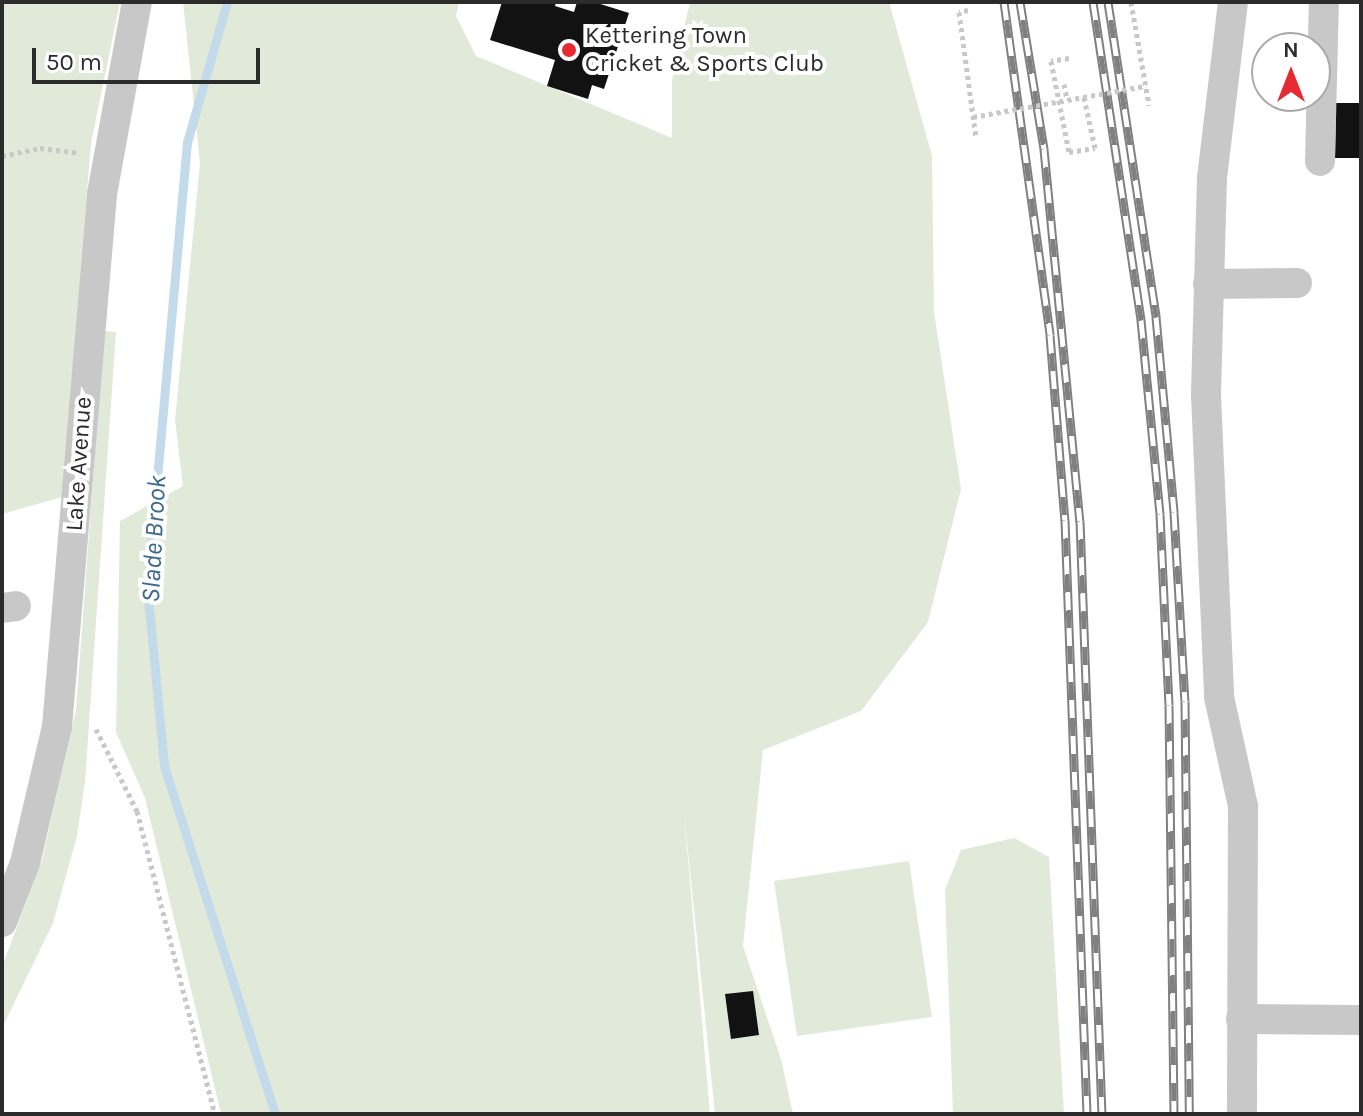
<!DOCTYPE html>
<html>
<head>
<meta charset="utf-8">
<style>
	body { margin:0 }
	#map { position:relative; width:1363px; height:1116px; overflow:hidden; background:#fff; font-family:Karla,sans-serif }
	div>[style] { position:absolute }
	.green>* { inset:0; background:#e1ead8 }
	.stream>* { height:9px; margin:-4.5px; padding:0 4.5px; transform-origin:4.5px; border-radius:4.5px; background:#c3daea }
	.building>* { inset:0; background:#121212 }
	.path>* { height:5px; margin-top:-2.5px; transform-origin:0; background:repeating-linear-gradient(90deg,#c8c8c8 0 4px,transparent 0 8px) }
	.minor>* { height:30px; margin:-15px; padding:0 15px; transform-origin:15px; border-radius:15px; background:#c8c8c8 }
	.rail>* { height:9px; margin-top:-4.5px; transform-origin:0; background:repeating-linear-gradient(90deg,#fff 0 18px,#808080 0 36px); box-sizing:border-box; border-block:2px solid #808080 }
	.path-bridge>* { height:5px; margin-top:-2.5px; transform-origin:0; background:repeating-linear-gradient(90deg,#c8c8c8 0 4px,transparent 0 8px) }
	.dots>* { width:22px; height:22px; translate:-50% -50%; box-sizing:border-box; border:4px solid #fff; border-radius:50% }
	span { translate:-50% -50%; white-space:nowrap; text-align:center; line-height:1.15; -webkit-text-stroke:8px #fff; paint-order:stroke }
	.poi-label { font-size:24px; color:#2b2b2b }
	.left { translate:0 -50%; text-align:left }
	.street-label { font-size:24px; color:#2b2b2b }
	.water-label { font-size:26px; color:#3a6a8d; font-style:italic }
	.frame { position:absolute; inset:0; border:4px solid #2b2b2b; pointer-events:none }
	.north { position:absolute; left:1251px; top:32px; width:80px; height:80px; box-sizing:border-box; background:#fff; border:2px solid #aaa; border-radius:50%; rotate:0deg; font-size:22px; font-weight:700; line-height:32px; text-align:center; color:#2b2b2b }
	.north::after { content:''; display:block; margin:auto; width:28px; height:36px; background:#e62a31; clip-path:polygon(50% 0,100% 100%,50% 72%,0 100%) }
	.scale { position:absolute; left:32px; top:48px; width:228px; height:36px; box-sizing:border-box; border:4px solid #2b2b2b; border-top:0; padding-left:10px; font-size:24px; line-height:28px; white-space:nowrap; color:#2b2b2b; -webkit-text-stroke:6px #fff; paint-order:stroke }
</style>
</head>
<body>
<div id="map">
	<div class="green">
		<i style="clip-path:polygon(2px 2px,120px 2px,91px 143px,62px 497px,2px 514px)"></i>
		<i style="clip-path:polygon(183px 2px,459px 2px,456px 16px,476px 56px,672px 138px,672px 80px,690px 2px,889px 2px,932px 156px,934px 312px,961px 489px,928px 622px,861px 711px,763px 750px,743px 946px,781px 1059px,793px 1114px,715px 1114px,684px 812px,710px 1114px,221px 1114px,145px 798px,116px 732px,120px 521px,183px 486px,175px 420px,200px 163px)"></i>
		<i style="clip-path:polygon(104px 331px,116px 332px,85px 782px,77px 836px,53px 923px,2px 1028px,2px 967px,42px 860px,76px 710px)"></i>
		<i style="clip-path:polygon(1014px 838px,1049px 857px,1064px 1114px,953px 1114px,945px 890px,961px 850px)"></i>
		<i style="clip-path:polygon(909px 861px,932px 1017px,797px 1036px,774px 881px)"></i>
	</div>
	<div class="stream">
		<i style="left:227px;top:2px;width:146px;rotate:105.9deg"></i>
		<i style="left:187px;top:142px;width:446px;rotate:95.1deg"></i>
		<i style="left:147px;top:586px;width:181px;rotate:84.6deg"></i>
		<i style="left:164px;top:766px;width:365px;rotate:72.3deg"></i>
	</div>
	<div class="building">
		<i style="clip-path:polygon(502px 2px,556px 2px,555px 6px,574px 12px,577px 2px,594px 2px,629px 13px,604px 89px,592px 85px,588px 99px,547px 86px,555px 60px,490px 40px)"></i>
		<i style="clip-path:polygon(1336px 103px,1361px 103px,1361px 158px,1335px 158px)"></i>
		<i style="clip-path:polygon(753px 991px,759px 1035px,731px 1039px,725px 994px)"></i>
	</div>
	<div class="path">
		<i style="left:1131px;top:2px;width:105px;rotate:80.1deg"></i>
		<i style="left:968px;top:10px;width:9px;rotate:167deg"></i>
		<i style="left:959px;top:12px;width:126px;rotate:82.3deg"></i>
		<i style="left:1069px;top:58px;width:18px;rotate:171deg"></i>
		<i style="left:1051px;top:61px;width:93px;rotate:78.8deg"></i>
		<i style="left:1069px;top:152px;width:26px;rotate:-9deg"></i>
		<i style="left:1095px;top:148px;width:52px;rotate:-102.2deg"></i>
		<i style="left:1064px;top:84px;width:16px;rotate:79deg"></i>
		<i style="left:2px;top:156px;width:39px;rotate:-12deg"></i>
		<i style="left:40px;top:148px;width:40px;rotate:7.1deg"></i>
		<i style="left:96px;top:729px;width:92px;rotate:63.4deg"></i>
		<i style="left:137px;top:811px;width:313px;rotate:75.6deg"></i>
	</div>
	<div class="minor">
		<i style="left:1233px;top:2px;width:177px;rotate:96.8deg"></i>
		<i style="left:1212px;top:178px;width:217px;rotate:91.6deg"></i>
		<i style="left:1206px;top:395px;width:302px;rotate:87.5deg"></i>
		<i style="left:1219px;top:697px;width:112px;rotate:77.6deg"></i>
		<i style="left:1243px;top:806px;width:308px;rotate:90.2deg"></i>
		<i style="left:1320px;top:161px;width:159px;rotate:-88.6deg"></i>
		<i style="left:1208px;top:284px;width:89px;rotate:-0.6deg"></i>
		<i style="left:2px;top:608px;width:14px;rotate:-8deg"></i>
		<i style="left:2px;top:922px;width:63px;rotate:-68.7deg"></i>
		<i style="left:25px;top:863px;width:140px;rotate:-76.8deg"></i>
		<i style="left:57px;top:727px;width:535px;rotate:-85.17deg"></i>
		<i style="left:102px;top:194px;width:195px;rotate:-79.7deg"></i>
		<i style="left:1241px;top:1019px;width:120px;rotate:0.5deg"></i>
	</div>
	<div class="rail">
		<i style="left:1004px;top:2px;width:336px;rotate:82.1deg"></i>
		<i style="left:1050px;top:335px;width:186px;rotate:85.4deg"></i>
		<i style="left:1065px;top:520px;width:594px;rotate:87.88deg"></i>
		<i style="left:1020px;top:2px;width:149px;rotate:80.7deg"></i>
		<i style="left:1044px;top:149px;width:374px;rotate:84.5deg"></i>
		<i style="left:1080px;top:521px;width:593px;rotate:87.88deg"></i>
		<i style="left:1093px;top:2px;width:322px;rotate:81.4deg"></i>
		<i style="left:1141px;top:320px;width:195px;rotate:84.4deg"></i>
		<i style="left:1160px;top:514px;width:191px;rotate:87.3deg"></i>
		<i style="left:1169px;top:705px;width:409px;rotate:89.3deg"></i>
		<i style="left:1108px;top:2px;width:319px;rotate:81.3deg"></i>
		<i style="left:1156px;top:317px;width:196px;rotate:84.7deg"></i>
		<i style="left:1174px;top:512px;width:189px;rotate:86.7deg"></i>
		<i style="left:1185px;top:701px;width:413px;rotate:89.4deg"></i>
	</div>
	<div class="path-bridge">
		<i style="left:973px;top:117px;width:176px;rotate:-10.2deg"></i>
	</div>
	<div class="dots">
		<i style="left:569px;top:50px;background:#e62a31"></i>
	</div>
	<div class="poi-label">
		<span class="left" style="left:585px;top:50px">Kettering Town<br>Cricket &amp; Sports Club</span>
	</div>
	<div class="street-label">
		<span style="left:79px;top:464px;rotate:-86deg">Lake Avenue</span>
	</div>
	<div class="water-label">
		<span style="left:154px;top:539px;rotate:-87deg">Slade Brook</span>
	</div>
	<div class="frame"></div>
	<div class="north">N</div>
	<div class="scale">50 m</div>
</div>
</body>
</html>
